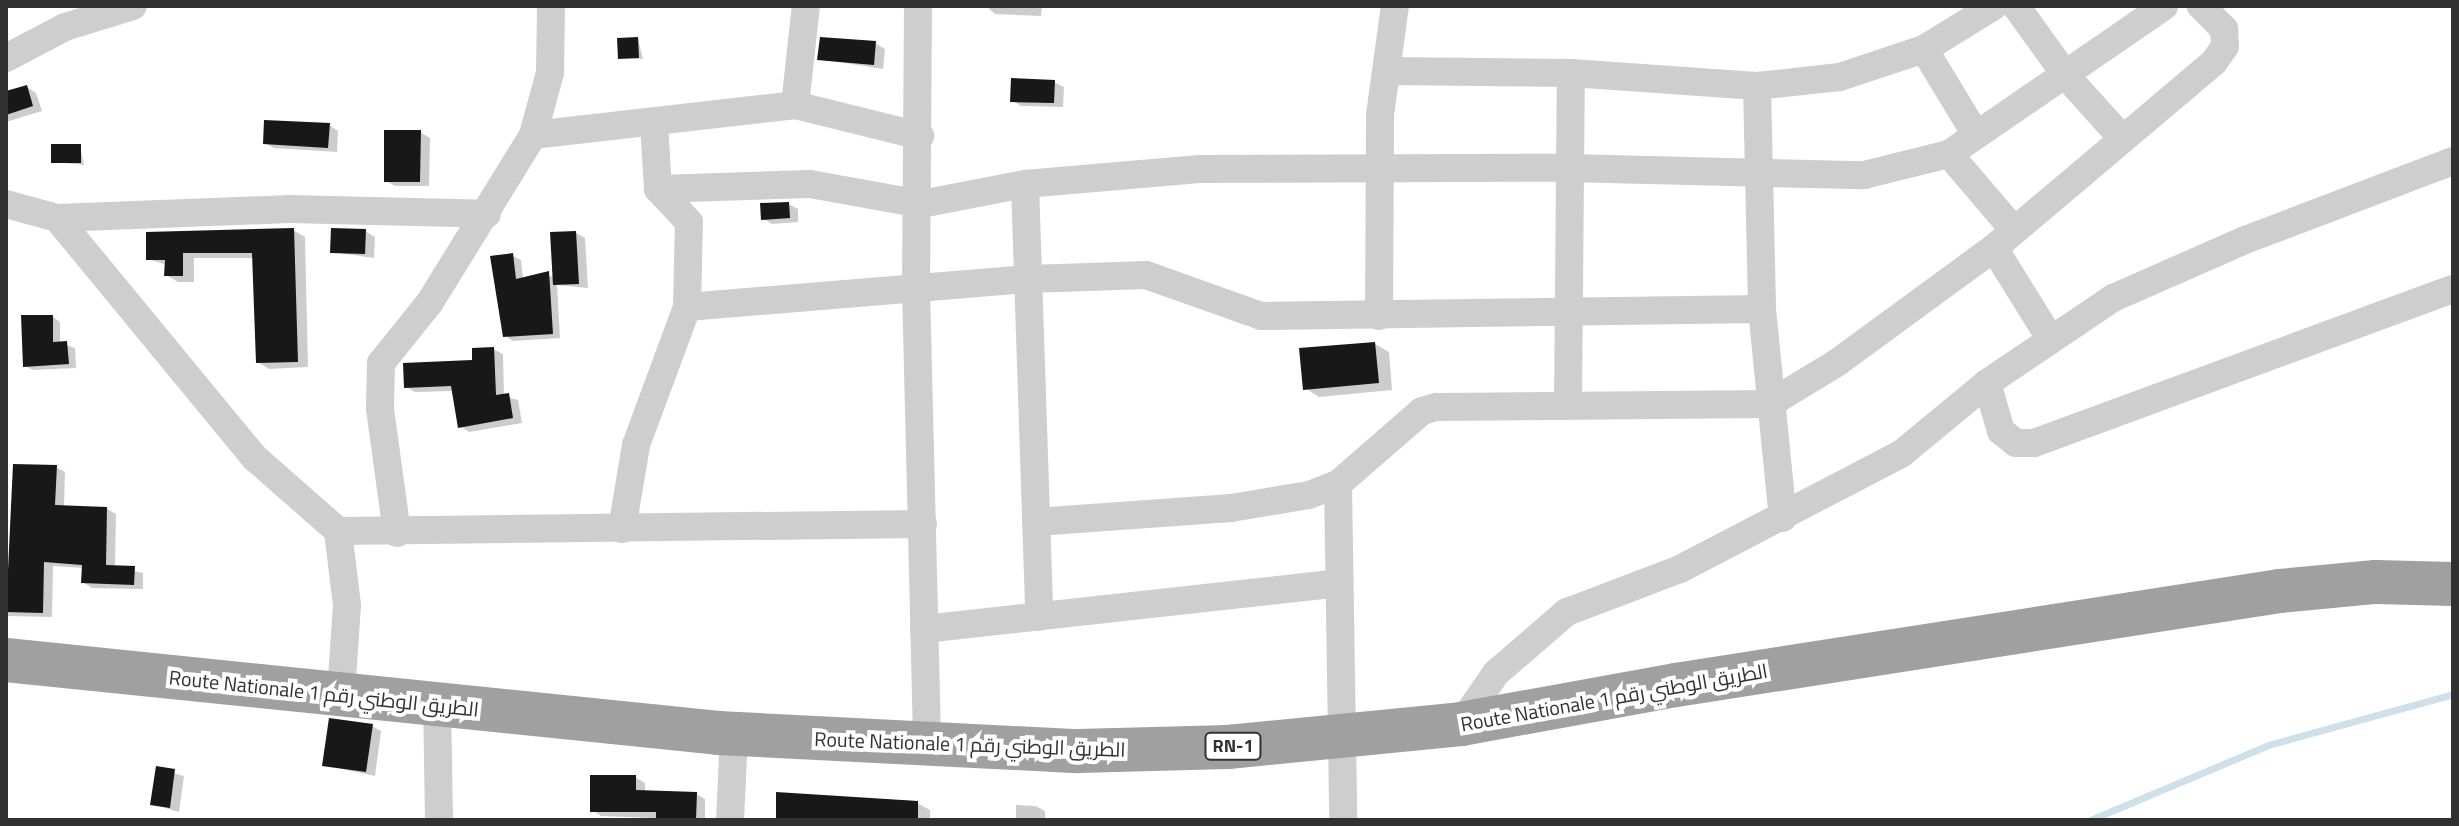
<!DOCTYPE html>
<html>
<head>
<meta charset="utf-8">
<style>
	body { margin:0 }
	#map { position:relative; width:2459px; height:826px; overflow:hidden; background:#fff; font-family:"Titillium Web",Cairo,sans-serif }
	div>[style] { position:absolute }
	.shadow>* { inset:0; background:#0003 }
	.stream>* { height:7px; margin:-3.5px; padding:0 3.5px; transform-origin:3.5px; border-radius:3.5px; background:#cee0ea }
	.building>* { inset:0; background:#181818 }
	.minor>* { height:28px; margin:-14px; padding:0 14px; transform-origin:14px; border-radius:14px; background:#cecece }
	.trunk>* { height:44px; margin:-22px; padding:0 22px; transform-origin:22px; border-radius:22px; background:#a0a0a0 }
	span { translate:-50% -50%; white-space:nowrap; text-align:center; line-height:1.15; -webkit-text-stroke:8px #fff; paint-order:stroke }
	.shield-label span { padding:2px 6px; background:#fff; border:2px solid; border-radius:6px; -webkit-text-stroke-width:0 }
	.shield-label { font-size:18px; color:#313131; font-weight:700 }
	.street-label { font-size:20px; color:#313131 }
	.frame { position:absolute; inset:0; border:8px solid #313131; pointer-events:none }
</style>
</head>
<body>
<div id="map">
	<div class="shadow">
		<i style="clip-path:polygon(986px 6px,1042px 6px,1041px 16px,995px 14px)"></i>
		<i style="clip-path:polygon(638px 39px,643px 59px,620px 58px)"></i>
		<i style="clip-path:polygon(875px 43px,885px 49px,883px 69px,819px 59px)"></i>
		<i style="clip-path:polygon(1054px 82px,1064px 87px,1063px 107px,1021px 106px,1012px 100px)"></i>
		<i style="clip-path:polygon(27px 87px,36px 93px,42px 111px,6px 122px,6px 93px)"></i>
		<i style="clip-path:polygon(329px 125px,338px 131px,337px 152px,274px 148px,265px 143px)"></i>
		<i style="clip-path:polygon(420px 132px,430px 138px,429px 186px,395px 186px,386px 181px)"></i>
		<i style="clip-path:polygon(80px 146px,84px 165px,53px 162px)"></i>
		<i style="clip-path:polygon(788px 204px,798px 209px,798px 222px,772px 224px,763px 218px)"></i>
		<i style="clip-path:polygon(293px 230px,305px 237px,308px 367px,269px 369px,258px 362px,254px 258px,194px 258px,194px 282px,178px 282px,166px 275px,167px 265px,148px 259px)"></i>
		<i style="clip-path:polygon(365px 231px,375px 237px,374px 258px,332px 252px)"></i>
		<i style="clip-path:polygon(576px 233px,585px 238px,588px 288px,557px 285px,560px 338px,513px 341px,505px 336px,513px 256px,521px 260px,523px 279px,555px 276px)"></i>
		<i style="clip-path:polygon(53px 317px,60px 322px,60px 343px,75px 348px,76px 368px,33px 370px,25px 366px)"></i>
		<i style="clip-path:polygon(1375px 344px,1389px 352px,1392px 390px,1319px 397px,1305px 388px)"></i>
		<i style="clip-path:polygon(493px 349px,503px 354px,504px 396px,518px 400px,522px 423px,469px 432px,460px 426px,453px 391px,415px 392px,406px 387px,474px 362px)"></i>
		<i style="clip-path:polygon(56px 467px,65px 472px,64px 507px,107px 509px,116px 514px,115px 567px,143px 573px,143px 589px,92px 588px,83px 582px,84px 568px,53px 566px,52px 617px,6px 616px,6px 594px,11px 594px)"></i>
		<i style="clip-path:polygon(372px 726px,381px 731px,375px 776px,324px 765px)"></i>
		<i style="clip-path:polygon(157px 769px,184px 776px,179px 812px,152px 804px)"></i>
		<i style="clip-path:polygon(635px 777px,645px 783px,645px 792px,696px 794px,705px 799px,705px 820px,601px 816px,592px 810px)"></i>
		<i style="clip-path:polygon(917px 803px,930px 810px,930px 820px,778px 820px)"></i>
		<i style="clip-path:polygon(1016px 805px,1036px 806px,1045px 811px,1045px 820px,1016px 820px)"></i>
	</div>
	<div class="stream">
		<i style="left:2090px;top:820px;width:193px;rotate:-22.8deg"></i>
		<i style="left:2268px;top:745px;width:192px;rotate:-15.4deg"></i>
	</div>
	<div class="building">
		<i style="clip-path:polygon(638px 37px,639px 58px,618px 59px,617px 38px)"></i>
		<i style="clip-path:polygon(820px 37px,876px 41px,874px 65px,817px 60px)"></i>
		<i style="clip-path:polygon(1011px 78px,1055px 80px,1054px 103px,1010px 102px)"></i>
		<i style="clip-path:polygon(27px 85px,33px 106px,6px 115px,6px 91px)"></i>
		<i style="clip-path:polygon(264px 120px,330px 123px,328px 148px,263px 144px)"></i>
		<i style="clip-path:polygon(384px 130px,421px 130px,420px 182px,384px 182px)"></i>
		<i style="clip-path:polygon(51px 144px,81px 144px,81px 163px,51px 163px)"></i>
		<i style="clip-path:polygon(789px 202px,790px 218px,761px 220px,760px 203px)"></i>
		<i style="clip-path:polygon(294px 228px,298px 362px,256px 363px,252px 253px,183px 253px,183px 276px,164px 276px,165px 260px,146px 260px,146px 232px)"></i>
		<i style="clip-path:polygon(331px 228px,366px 229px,365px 254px,330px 253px)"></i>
		<i style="clip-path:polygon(576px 231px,579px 284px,553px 285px,550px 232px)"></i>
		<i style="clip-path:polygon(513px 253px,516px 279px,549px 271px,553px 334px,503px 337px,490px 256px)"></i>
		<i style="clip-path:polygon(21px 315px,53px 315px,53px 342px,67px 341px,69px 364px,23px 367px)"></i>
		<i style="clip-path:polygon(1375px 342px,1379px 383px,1303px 390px,1299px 348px)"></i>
		<i style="clip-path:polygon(494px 347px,496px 395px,509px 393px,513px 418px,458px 428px,451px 386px,404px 388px,403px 363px,472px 360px,472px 348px)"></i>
		<i style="clip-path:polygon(13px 464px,57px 465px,55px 505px,107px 507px,106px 565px,135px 566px,134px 585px,81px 583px,82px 565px,44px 562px,43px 613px,6px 612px)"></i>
		<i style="clip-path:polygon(329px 718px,373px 724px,366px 772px,322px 766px)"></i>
		<i style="clip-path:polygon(156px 766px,175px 769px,170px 808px,150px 805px)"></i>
		<i style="clip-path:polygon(590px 775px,636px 775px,636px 790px,697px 792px,696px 820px,656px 820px,656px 812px,590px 812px)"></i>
		<i style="clip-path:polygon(776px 792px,918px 801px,918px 820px,776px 820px)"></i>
	</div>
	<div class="minor">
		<i style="left:918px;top:6px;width:281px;rotate:90.4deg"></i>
		<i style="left:916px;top:287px;width:459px;rotate:88.6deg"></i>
		<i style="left:2016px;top:6px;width:87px;rotate:54.3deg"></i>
		<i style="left:2067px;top:77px;width:82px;rotate:48deg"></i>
		<i style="left:1924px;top:49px;width:100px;rotate:58.8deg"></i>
		<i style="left:6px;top:58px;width:67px;rotate:-27.7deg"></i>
		<i style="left:65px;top:27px;width:71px;rotate:-17.2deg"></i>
		<i style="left:1388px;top:71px;width:183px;rotate:0.6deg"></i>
		<i style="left:1571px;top:73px;width:186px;rotate:4deg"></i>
		<i style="left:1757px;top:86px;width:83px;rotate:-6.2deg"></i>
		<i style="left:1840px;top:77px;width:89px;rotate:-18.4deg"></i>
		<i style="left:1924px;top:49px;width:82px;rotate:-31.6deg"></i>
		<i style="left:1757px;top:86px;width:223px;rotate:88.7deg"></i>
		<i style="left:1762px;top:309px;width:210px;rotate:84.3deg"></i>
		<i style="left:795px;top:105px;width:100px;rotate:-83.7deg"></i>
		<i style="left:533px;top:135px;width:264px;rotate:-6.5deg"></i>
		<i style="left:795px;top:105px;width:129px;rotate:13.9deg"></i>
		<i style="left:1949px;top:154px;width:100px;rotate:49.5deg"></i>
		<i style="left:1025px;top:184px;width:433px;rotate:88.1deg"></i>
		<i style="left:658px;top:189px;width:152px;rotate:-1.9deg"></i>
		<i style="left:810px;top:184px;width:113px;rotate:10.2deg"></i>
		<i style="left:921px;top:204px;width:106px;rotate:-10.9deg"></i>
		<i style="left:1025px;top:184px;width:175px;rotate:-4.9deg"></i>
		<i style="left:1199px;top:169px;width:368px;rotate:-0.2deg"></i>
		<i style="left:1567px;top:168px;width:297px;rotate:1.4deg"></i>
		<i style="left:1864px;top:175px;width:88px;rotate:-13.9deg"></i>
		<i style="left:1949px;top:154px;width:261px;rotate:-34.5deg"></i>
		<i style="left:6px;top:204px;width:53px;rotate:15.4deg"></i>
		<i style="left:57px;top:218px;width:311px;rotate:50.5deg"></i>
		<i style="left:255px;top:458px;width:111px;rotate:41.3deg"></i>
		<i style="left:338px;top:531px;width:75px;rotate:83.1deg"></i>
		<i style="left:347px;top:605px;width:87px;rotate:93.9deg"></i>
		<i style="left:57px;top:218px;width:232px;rotate:-2.2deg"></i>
		<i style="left:289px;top:209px;width:198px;rotate:1.4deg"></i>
		<i style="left:1994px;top:248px;width:108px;rotate:58.2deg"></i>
		<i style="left:687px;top:307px;width:344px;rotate:-4.7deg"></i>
		<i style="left:1030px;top:279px;width:116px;rotate:-2deg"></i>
		<i style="left:1146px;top:275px;width:122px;rotate:19.6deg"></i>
		<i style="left:1261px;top:316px;width:501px;rotate:-0.8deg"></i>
		<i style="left:1379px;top:316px;width:201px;rotate:-89.7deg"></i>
		<i style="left:1380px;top:115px;width:110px;rotate:-82.2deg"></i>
		<i style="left:1987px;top:383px;width:50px;rotate:73.7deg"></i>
		<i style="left:2001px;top:431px;width:19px;rotate:39deg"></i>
		<i style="left:2016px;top:443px;width:18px"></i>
		<i style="left:2034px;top:443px;width:446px;rotate:-20.2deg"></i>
		<i style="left:1568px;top:403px;width:330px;rotate:-89.5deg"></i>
		<i style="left:1338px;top:484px;width:336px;rotate:89.1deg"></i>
		<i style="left:1036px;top:522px;width:196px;rotate:-4.1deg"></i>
		<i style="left:1231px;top:508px;width:79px;rotate:-9.5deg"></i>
		<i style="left:1309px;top:495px;width:31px;rotate:-21deg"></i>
		<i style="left:1338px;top:484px;width:111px;rotate:-41deg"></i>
		<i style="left:1422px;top:411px;width:15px;rotate:-16deg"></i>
		<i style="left:1436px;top:407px;width:333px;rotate:-0.5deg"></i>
		<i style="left:1769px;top:404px;width:81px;rotate:-31.3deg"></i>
		<i style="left:1838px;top:362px;width:193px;rotate:-36.2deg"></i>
		<i style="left:1994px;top:248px;width:288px;rotate:-40.2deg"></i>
		<i style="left:2214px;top:62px;width:19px;rotate:-55deg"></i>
		<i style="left:2225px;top:46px;width:17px;rotate:-93deg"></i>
		<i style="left:2224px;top:29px;width:33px;rotate:-135deg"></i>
		<i style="left:622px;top:529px;width:85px;rotate:-80.5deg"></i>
		<i style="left:636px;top:445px;width:147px;rotate:-69.7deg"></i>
		<i style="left:687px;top:307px;width:85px;rotate:-88.7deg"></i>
		<i style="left:689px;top:222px;width:45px;rotate:-133.2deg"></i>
		<i style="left:658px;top:189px;width:66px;rotate:-93.5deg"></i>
		<i style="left:338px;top:531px;width:585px;rotate:-0.69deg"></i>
		<i style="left:397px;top:533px;width:125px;rotate:-97.8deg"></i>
		<i style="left:380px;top:409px;width:46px;rotate:-88.8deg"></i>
		<i style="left:381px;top:363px;width:78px;rotate:-51.2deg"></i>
		<i style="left:430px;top:302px;width:196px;rotate:-58.3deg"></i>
		<i style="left:533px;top:135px;width:64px;rotate:-74.7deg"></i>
		<i style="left:550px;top:73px;width:67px;rotate:-89.1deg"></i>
		<i style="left:924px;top:629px;width:417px;rotate:-6.3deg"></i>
		<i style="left:437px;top:703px;width:117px;rotate:89deg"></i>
		<i style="left:1461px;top:724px;width:62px;rotate:-55.5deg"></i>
		<i style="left:1496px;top:673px;width:94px;rotate:-40.7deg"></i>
		<i style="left:1567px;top:612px;width:121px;rotate:-20.8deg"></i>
		<i style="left:1680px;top:569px;width:249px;rotate:-27.5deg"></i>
		<i style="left:1901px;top:454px;width:112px;rotate:-39.5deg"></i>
		<i style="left:1987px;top:383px;width:152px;rotate:-34deg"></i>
		<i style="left:2113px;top:298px;width:144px;rotate:-23.7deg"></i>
		<i style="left:2245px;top:240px;width:222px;rotate:-20.8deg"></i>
		<i style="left:730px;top:820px;width:86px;rotate:-87.3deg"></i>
	</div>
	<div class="trunk">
		<i style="left:6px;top:660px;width:716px;rotate:5.85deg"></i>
		<i style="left:718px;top:733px;width:360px;rotate:2.9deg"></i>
		<i style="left:1078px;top:751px;width:150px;rotate:-1.5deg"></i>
		<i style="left:1228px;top:747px;width:234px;rotate:-5.6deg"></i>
		<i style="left:1461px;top:724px;width:219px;rotate:-10.3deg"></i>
		<i style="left:1676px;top:685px;width:611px;rotate:-8.85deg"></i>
		<i style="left:2280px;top:591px;width:96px;rotate:-5.4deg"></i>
		<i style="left:2376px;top:582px;width:77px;rotate:1.5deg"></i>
	</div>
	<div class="shield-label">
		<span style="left:1233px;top:746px">RN-1</span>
	</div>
	<div class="street-label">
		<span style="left:324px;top:693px;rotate:6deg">Route Nationale الطريق الوطني رقم 1</span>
		<span style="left:1614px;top:697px;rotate:-10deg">Route Nationale الطريق الوطني رقم 1</span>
		<span style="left:970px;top:744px;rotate:2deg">Route Nationale الطريق الوطني رقم 1</span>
	</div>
	<div class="frame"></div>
</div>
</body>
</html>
